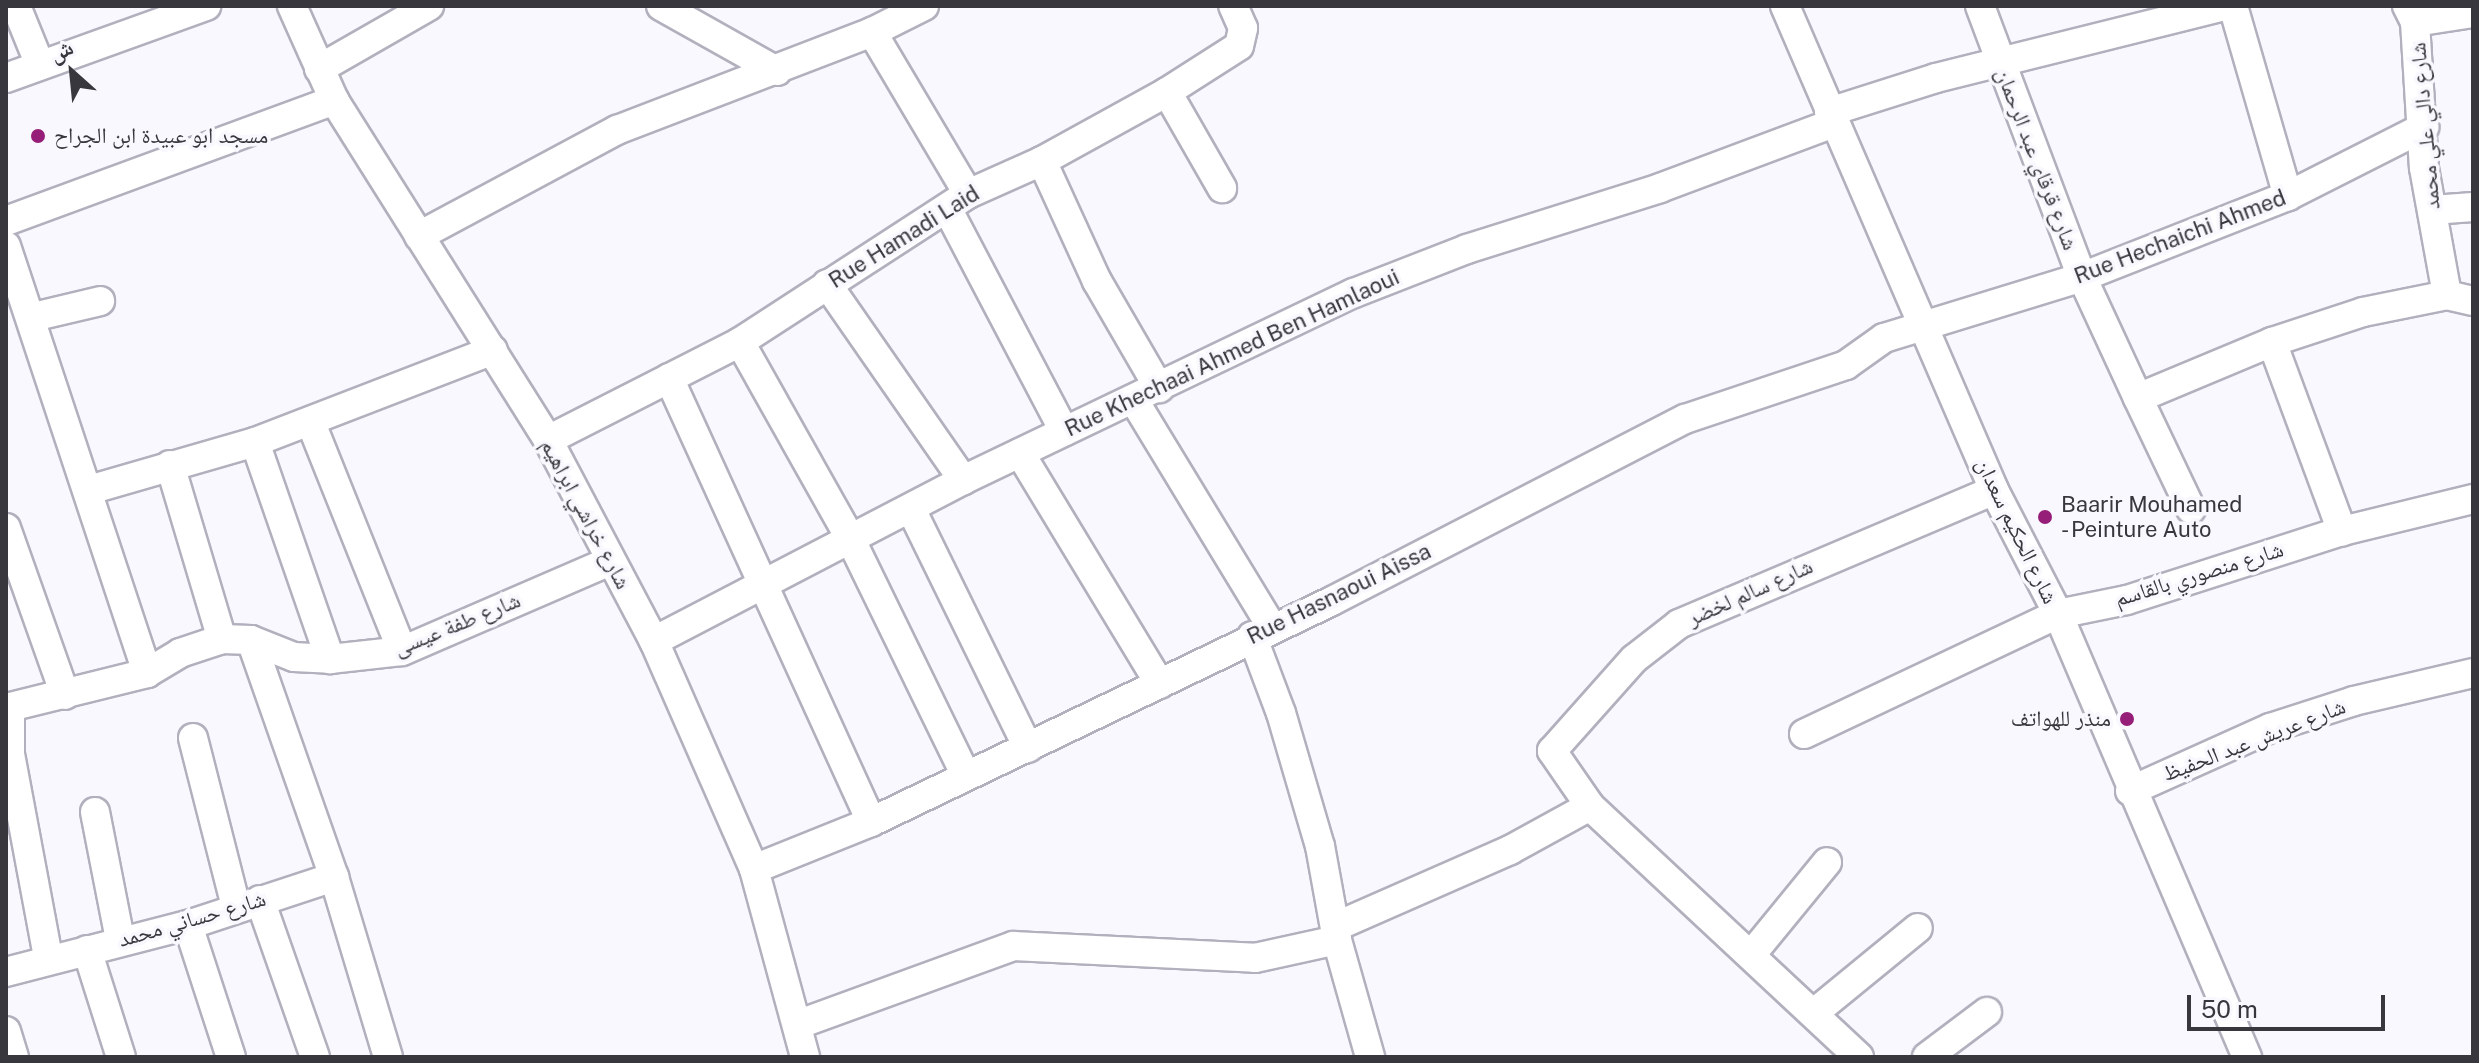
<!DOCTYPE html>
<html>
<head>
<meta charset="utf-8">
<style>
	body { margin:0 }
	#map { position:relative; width:2479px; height:1063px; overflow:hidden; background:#f9f8fe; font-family:"Public Sans","Noto Naskh Arabic",sans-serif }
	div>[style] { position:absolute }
	.roads { filter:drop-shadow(2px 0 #b3b0be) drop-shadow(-2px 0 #b3b0be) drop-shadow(0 2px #b3b0be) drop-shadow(0 -2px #b3b0be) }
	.street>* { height:28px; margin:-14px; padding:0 14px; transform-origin:14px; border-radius:14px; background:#fff }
	.dots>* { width:22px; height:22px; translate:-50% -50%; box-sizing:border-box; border:4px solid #f9f8fe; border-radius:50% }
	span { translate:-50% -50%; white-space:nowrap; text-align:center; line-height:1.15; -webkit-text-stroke:7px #f9f8fe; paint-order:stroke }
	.street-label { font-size:22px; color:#38373d }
	.poi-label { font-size:22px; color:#38373d }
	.left { translate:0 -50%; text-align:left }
	.right { translate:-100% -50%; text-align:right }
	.frame { position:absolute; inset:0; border:8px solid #38373d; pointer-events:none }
	.north { position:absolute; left:32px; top:32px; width:80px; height:80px; -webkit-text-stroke:6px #f9f8fe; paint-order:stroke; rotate:333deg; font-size:22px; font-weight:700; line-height:32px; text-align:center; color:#38373d }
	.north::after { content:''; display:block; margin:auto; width:28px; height:36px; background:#38373d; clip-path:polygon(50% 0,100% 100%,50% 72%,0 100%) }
	.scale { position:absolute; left:2187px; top:995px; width:198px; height:36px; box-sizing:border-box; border:4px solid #38373d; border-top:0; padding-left:10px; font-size:24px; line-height:28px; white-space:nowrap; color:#38373d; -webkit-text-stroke:6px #f9f8fe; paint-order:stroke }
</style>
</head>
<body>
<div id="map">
	<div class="roads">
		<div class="street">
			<i style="left:16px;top:6px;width:64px;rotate:67.9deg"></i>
			<i style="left:292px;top:6px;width:103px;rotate:65.9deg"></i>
			<i style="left:334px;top:100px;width:402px;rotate:57.8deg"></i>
			<i style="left:548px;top:440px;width:227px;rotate:62.2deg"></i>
			<i style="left:654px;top:641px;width:249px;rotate:66.3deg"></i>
			<i style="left:754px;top:869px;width:195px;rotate:74.8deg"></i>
			<i style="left:661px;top:6px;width:133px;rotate:29.3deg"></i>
			<i style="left:924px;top:6px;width:58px;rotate:153.4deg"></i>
			<i style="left:872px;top:32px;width:188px;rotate:59.3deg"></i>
			<i style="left:1785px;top:6px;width:527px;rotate:66.64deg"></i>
			<i style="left:1994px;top:490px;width:140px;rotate:62.7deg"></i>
			<i style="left:2058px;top:614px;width:482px;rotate:66.9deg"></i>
			<i style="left:1980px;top:6px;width:290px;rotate:69.4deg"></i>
			<i style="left:2082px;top:277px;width:133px;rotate:65.2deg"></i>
			<i style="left:2138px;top:398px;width:145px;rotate:-22.7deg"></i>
			<i style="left:2272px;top:342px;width:96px;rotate:-18.2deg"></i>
			<i style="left:2363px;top:312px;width:86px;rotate:-11.4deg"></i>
			<i style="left:2447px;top:295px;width:27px;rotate:13deg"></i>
			<i style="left:2233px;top:6px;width:198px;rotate:73.9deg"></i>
			<i style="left:2407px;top:6px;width:18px;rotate:63deg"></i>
			<i style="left:2415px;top:22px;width:146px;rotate:86.5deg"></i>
			<i style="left:2424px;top:168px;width:129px;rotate:79.7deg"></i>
			<i style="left:2415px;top:22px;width:59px;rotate:-8.8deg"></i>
			<i style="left:319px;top:69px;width:127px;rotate:-29.8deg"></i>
			<i style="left:6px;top:78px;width:213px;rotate:-19.8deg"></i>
			<i style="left:1167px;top:92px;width:85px;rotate:-32.6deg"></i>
			<i style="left:1239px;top:46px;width:18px;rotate:-77deg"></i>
			<i style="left:1243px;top:28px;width:24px;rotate:-114deg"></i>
			<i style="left:1829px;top:112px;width:112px;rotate:-17.6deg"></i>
			<i style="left:1936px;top:78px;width:298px;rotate:-14deg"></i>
			<i style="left:1042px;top:161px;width:132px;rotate:65.4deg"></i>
			<i style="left:1097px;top:281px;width:124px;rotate:59.9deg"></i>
			<i style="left:948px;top:210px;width:250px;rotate:62.3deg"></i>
			<i style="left:2432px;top:210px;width:41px;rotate:-4.2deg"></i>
			<i style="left:6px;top:221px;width:350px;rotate:-20.2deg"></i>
			<i style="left:419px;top:236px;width:225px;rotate:-28.2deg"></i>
			<i style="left:617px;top:130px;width:273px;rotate:-21deg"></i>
			<i style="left:6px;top:246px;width:450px;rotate:71.7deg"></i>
			<i style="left:827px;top:284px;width:239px;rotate:55.2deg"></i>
			<i style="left:33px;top:317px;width:69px;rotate:-13.4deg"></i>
			<i style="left:740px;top:342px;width:225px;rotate:60.7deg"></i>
			<i style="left:850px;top:538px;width:263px;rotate:64deg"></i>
			<i style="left:2272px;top:342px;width:202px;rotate:69.7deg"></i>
			<i style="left:669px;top:378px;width:488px;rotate:65.5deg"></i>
			<i style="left:2138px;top:398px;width:123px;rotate:64.5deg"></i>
			<i style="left:1135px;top:402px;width:262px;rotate:58.7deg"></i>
			<i style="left:311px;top:423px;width:245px;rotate:68.2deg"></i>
			<i style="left:548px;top:440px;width:216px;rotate:-27deg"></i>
			<i style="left:740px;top:342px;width:272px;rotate:-33deg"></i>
			<i style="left:968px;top:194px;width:81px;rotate:-24deg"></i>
			<i style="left:1042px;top:161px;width:143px;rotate:-28.9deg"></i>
			<i style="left:1167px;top:92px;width:111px;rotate:60.2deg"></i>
			<i style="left:255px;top:442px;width:230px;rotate:70.9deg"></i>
			<i style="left:1020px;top:453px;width:270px;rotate:58.8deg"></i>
			<i style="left:170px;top:465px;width:182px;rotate:73.4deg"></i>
			<i style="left:89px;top:490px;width:173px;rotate:-16.1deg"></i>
			<i style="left:255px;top:442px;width:255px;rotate:-21.1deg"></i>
			<i style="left:911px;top:509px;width:266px;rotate:63.9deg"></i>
			<i style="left:6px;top:528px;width:177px;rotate:70.5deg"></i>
			<i style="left:1252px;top:636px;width:82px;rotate:69.4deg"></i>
			<i style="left:1281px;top:713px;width:139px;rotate:73.7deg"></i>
			<i style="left:1320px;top:846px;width:96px;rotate:79.7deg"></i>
			<i style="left:1337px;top:940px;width:122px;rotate:74.2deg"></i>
			<i style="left:251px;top:640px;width:251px;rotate:70.7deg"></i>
			<i style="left:334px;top:877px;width:188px;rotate:73.3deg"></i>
			<i style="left:654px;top:641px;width:348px;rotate:-27.5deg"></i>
			<i style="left:963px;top:480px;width:433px;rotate:-25.6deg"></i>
			<i style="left:1354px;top:293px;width:121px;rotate:-21.3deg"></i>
			<i style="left:1467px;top:249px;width:202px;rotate:-17.5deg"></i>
			<i style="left:1660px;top:188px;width:186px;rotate:-20.5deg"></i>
			<i style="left:1804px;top:734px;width:281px;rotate:-25.3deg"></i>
			<i style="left:2058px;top:614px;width:70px;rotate:-11.5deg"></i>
			<i style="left:2127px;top:600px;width:226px;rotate:-17.8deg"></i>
			<i style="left:2342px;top:531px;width:135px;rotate:-13.7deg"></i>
			<i style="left:193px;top:738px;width:174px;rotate:75.7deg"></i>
			<i style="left:2130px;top:791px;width:154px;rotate:-24.2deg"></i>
			<i style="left:2270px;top:728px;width:88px;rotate:-17.8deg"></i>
			<i style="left:2354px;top:701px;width:122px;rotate:-13.2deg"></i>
			<i style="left:95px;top:812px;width:130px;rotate:78.9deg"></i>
			<i style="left:754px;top:869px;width:126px;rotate:-21.9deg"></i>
			<i style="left:871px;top:822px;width:511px;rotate:-25.61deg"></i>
			<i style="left:1332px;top:601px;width:397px;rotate:-27.3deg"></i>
			<i style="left:1685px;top:419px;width:170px;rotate:-18.5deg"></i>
			<i style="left:1846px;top:365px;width:47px;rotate:-35.4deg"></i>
			<i style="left:1884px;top:338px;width:207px;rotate:-17.1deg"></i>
			<i style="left:2082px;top:277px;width:221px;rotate:-21.5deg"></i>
			<i style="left:2288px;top:196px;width:153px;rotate:-26.9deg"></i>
			<i style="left:260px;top:900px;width:166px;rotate:70.7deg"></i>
			<i style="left:188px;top:925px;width:139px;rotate:72deg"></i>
			<i style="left:1337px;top:926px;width:189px;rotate:-23.7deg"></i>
			<i style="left:1510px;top:850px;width:91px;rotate:-28.8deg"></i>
			<i style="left:87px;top:950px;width:112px;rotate:72.4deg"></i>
			<i style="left:1751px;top:955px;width:120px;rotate:-50.7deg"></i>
			<i style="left:48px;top:957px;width:207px;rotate:-100.6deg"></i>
			<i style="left:10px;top:754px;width:47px;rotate:-90deg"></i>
			<i style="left:10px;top:707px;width:141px;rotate:-13.9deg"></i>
			<i style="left:147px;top:673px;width:39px;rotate:-31deg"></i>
			<i style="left:180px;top:653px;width:44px;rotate:-18.4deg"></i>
			<i style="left:222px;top:639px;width:29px;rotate:2deg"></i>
			<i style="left:251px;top:640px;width:46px;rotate:21.6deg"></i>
			<i style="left:294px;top:657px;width:36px;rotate:3deg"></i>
			<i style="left:330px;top:659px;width:72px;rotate:-6.3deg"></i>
			<i style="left:402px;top:651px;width:227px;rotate:-23.4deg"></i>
			<i style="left:6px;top:972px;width:188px;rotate:-14.5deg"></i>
			<i style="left:188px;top:925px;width:154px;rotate:-18.2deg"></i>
			<i style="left:1814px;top:1013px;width:134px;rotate:-39.3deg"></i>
			<i style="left:799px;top:1024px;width:228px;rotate:-20deg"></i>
			<i style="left:1013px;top:946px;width:242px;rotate:2.8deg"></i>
			<i style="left:1255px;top:958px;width:84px;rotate:-12.4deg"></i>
			<i style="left:6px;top:1031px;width:27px;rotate:73deg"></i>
			<i style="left:1859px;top:1057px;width:368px;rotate:-137deg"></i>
			<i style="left:1590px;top:806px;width:67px;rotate:-124.6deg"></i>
			<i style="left:1552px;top:751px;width:123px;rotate:-48.3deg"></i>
			<i style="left:1634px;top:659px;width:57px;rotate:-37.9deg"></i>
			<i style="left:1679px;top:624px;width:342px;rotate:-23deg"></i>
			<i style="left:1927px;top:1057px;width:75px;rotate:-36.9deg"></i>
		</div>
	</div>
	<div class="dots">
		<i style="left:38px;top:136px;background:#961e79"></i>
		<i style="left:2045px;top:517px;background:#961e79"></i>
		<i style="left:2127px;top:719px;background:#961e79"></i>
	</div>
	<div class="street-label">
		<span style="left:2425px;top:126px;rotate:-95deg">شارع دالي علي محمد</span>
		<span style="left:2037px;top:159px;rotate:69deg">شارع قرقاي عبد الرحمان</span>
		<span style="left:904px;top:237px;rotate:-32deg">Rue Hamadi Laid</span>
		<span style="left:2180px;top:237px;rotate:-21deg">Rue Hechaichi Ahmed</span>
		<span style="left:1232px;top:353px;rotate:-25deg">Rue Khechaai Ahmed Ben Hamlaoui</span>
		<span style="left:586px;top:514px;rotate:62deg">شارع خراشي ابراهيم</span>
		<span style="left:2017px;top:531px;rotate:64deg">شارع الحكيم سعدان</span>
		<span style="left:2199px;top:574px;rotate:-17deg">شارع منصوري بالقاسم</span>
		<span style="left:1750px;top:592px;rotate:-24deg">شارع سالم لخضر</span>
		<span style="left:1339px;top:594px;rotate:-26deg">Rue Hasnaoui Aissa</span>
		<span style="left:457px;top:624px;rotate:-22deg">شارع طفة عيسى</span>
		<span style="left:2254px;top:740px;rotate:-21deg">شارع عريش عبد الحفيظ</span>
		<span style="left:192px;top:919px;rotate:-16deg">شارع حساني محمد</span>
	</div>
	<div class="poi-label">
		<span class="left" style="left:54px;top:136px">مسجد ابو عبيدة ابن الجراح</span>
		<span class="left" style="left:2061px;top:517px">Baarir Mouhamed<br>- Peinture Auto</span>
		<span class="right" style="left:2111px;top:719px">منذر للهواتف</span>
	</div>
	<div class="frame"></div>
	<div class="north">ش</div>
	<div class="scale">50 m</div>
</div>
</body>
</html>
